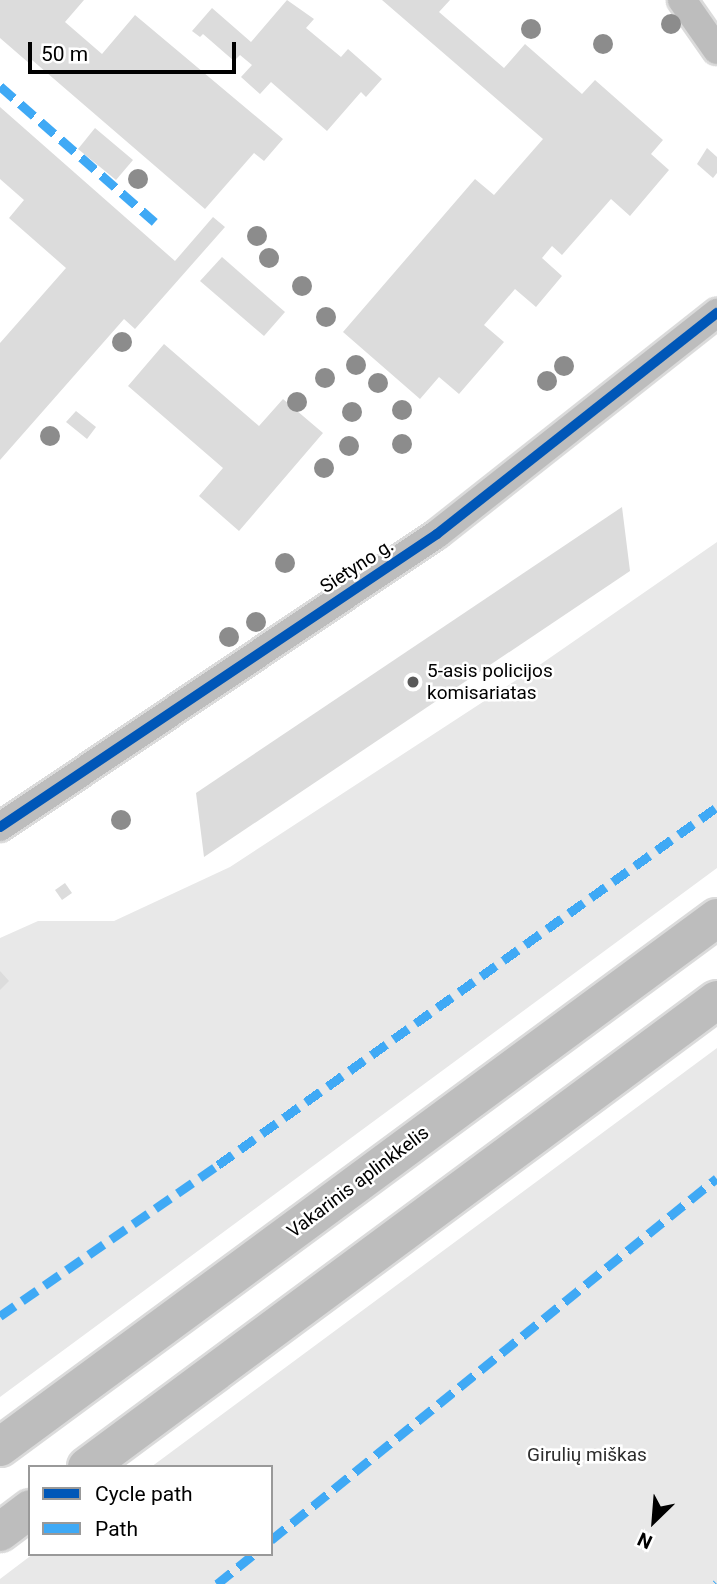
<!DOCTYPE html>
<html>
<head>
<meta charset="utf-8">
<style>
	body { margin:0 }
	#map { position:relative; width:717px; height:1584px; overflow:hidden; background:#fff; font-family:Roboto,sans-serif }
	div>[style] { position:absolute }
	.green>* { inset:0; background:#e8e8e8 }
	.building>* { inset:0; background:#dcdcdc }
	.roads { filter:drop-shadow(2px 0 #dbdbdb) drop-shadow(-2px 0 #dbdbdb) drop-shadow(0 2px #dbdbdb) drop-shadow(0 -2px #dbdbdb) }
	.minor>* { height:28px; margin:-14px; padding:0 14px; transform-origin:14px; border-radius:14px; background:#bdbdbd }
	.highway>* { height:38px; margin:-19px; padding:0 19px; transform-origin:19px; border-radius:19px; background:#bdbdbd }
	.quiet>* { height:9px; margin-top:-4.5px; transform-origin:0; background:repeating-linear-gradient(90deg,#3fa9f5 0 18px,transparent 0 27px) }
	.cycleway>* { height:10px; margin:-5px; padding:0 5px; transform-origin:5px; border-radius:5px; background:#0057b8 }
	.trees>* { width:20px; height:20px; margin:-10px; border-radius:50%; background:#8c8c8c }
	.dots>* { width:19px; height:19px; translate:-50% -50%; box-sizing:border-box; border:4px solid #fff; border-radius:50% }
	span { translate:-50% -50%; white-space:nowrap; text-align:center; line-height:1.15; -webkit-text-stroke:5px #fff; paint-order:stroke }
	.street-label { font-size:19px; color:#000 }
	.poi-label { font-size:19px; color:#000 }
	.left { translate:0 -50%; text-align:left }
	.park-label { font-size:19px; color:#2d2d2d }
	.legend { position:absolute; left:28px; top:1465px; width:245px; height:91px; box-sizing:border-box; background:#fff; border:2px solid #999; margin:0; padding:9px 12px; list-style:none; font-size:21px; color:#000 }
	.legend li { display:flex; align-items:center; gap:14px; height:35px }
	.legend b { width:35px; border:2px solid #999 }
	.north { position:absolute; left:619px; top:1486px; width:70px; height:70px; -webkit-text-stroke:5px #fff; paint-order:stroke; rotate:205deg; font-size:19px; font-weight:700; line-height:28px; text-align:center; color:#000 }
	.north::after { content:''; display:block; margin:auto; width:24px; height:32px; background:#000; clip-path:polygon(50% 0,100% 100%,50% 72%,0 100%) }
	.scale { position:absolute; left:28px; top:42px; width:208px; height:32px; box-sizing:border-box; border:4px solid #000; border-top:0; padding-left:9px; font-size:21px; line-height:24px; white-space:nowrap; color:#000; -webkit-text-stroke:5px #fff; paint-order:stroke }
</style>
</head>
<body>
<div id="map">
	<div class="green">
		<i style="clip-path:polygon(717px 542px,717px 868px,0 1397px,0 938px,38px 921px,114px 921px,230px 867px,541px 664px)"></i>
		<i style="clip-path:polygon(717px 1048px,717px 1584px,0 1584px,0 1579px,33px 1554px,271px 1554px,271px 1467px,151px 1467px)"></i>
	</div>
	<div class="building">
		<i style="clip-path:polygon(0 0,84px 0,65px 22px,102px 54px,135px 15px,283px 139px,264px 161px,254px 153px,205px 209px,32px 60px,30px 64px,0 38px)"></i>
		<i style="clip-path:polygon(287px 0,314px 19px,306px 28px,341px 57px,348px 49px,382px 79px,366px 97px,361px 92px,327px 131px,271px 82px,260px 94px,241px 77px,252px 65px,240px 55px,234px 61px,203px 34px,200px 37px,192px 31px,212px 8px,251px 42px)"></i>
		<i style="clip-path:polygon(382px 0,450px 0,439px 12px,504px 68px,525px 44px,582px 94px,595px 80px,663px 140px,651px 154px,669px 170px,630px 216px,611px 199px,562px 255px,552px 246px,542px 258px,562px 276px,536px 307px,515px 289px,484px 325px,504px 342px,459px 394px,439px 377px,420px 399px,343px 332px,475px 179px,494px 195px,543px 139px)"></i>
		<i style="clip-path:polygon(0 107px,175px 261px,213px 217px,225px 227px,135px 329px,124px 319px,0 460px,0 343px,66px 268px,9px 218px,24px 200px,0 179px)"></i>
		<i style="clip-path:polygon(95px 128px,133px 160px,116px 180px,78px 149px)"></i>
		<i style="clip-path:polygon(707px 148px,717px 157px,717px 173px,713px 178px,697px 164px)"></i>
		<i style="clip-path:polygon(222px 257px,285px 312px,264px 336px,200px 281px)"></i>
		<i style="clip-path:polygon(164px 344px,259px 426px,283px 399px,323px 433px,239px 531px,199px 496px,223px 468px,128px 386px)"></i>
		<i style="clip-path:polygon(76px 411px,96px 427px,87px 439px,66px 422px)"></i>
		<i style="clip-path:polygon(622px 507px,630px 571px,204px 857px,196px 793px)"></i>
		<i style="clip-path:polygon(65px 883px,72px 893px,62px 900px,55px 890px)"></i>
		<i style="clip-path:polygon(0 971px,9px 981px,0 990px)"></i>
	</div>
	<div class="roads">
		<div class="minor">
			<i style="left:682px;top:0;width:61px;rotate:55deg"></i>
			<i style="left:0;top:827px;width:526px;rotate:-33.84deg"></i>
			<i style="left:437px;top:534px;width:357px;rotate:-38.3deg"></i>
		</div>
		<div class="highway">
			<i style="left:0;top:1447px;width:891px;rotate:-36.42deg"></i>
			<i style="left:87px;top:1467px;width:784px;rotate:-36.55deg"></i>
			<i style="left:0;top:1532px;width:38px;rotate:-37deg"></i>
		</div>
	</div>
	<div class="quiet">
		<i style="left:0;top:86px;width:206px;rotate:41.3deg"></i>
		<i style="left:0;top:1316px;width:265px;rotate:-34.7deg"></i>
		<i style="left:218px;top:1165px;width:614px;rotate:-35.66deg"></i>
		<i style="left:271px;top:1540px;width:574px;rotate:-39.06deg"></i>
		<i style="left:217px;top:1584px;width:48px;rotate:-39deg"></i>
		<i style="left:716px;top:1584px;width:1px;rotate:-45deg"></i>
	</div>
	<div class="cycleway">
		<i style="left:0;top:827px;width:526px;rotate:-33.84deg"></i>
		<i style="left:437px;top:534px;width:357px;rotate:-38.3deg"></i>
	</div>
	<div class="trees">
		<i style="left:671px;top:24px"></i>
		<i style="left:531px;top:29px"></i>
		<i style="left:603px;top:44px"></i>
		<i style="left:138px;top:179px"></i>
		<i style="left:257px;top:236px"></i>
		<i style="left:269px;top:258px"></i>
		<i style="left:302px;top:286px"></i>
		<i style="left:326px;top:317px"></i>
		<i style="left:122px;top:342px"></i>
		<i style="left:356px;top:365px"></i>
		<i style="left:564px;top:366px"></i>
		<i style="left:325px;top:378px"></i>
		<i style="left:547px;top:381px"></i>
		<i style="left:378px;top:383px"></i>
		<i style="left:297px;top:402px"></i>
		<i style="left:402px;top:410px"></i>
		<i style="left:352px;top:412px"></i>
		<i style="left:50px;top:436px"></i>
		<i style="left:402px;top:444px"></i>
		<i style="left:349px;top:446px"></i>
		<i style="left:324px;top:468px"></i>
		<i style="left:285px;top:563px"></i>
		<i style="left:256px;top:622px"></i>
		<i style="left:229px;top:637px"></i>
		<i style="left:121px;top:820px"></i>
	</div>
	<div class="dots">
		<i style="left:413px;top:682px;background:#595959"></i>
	</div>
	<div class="street-label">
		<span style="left:357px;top:566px;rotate:-33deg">Sietyno g.</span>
		<span style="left:358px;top:1182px;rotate:-37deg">Vakarinis aplinkkelis</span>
	</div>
	<div class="poi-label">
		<span class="left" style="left:427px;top:682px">5-asis policijos<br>komisariatas</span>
	</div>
	<div class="park-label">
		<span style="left:587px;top:1455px">Girulių miškas</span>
	</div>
	<ul class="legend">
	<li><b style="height:9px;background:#0057b8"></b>Cycle path</li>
	<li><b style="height:9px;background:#3fa9f5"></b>Path</li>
	</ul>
	<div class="north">N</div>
	<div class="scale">50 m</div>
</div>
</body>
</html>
